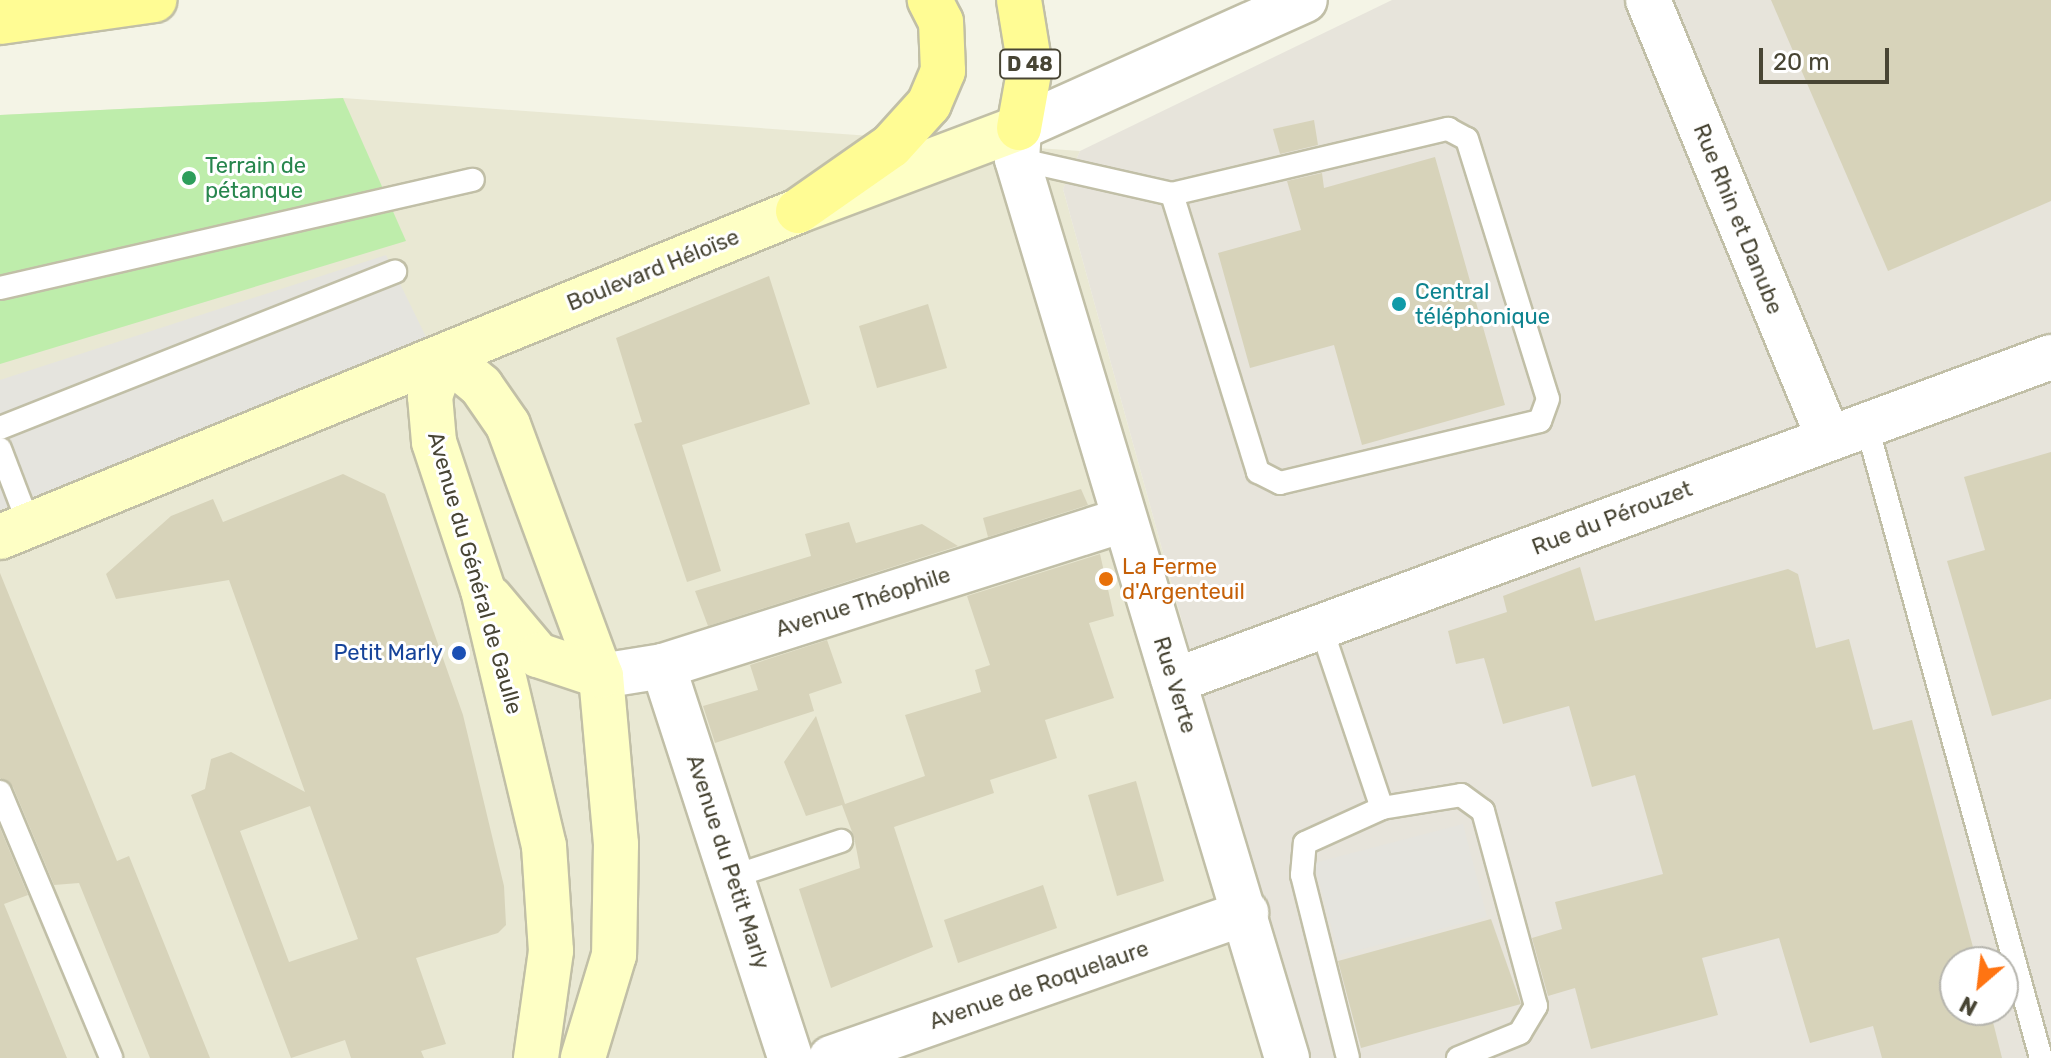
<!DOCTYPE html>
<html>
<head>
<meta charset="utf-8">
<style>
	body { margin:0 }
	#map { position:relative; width:2051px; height:1058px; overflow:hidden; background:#f4f4e6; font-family:Rubik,sans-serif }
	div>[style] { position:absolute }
	.residential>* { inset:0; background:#e9e8d3 }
	.industrial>* { inset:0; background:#e7e4db }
	.green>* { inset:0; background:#beedab }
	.parking>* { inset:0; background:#e5e4de }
	.building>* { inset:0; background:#d7d3ba }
	.roads { filter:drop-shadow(2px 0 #c1bfa7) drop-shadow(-2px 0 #c1bfa7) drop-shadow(0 2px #c1bfa7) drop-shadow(0 -2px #c1bfa7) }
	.lane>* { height:22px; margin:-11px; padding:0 11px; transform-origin:11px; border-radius:11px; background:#fff }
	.street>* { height:44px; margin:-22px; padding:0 22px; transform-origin:22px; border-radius:22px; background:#fff }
	.secondary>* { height:44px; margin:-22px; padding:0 22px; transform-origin:22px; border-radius:22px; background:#feffc5 }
	.primary>* { height:44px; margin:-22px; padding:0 22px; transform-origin:22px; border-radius:22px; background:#fffc94 }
	.dots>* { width:22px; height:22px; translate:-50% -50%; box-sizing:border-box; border:4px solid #fff; border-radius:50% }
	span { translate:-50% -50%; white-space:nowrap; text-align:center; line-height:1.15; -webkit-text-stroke:6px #fff; paint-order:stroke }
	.shield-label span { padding:2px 6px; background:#fff; border:2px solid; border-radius:6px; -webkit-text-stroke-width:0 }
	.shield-label { font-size:20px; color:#484534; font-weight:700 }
	.leisure-label { font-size:22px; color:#27864d }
	.left { translate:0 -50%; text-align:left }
	.street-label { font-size:22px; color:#484534 }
	.culture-label { font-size:22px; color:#0d838f }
	.food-label { font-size:22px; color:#c56008 }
	.transit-label { font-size:22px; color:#164399 }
	.right { translate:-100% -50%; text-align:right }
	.north { position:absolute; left:1939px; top:946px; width:80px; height:80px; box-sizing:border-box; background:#fff; border:2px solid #b6b5ae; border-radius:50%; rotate:208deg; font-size:22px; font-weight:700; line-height:32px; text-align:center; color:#484534 }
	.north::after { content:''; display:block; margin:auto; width:28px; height:36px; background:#ff7412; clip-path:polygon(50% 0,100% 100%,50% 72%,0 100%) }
	.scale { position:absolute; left:1759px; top:48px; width:130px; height:36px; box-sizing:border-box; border:4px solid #484534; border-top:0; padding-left:10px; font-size:24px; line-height:28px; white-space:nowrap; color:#484534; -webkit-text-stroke:6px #fff; paint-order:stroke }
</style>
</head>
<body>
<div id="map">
	<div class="residential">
		<i style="clip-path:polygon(343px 98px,1080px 151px,1063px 189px,1302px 1058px,0 1058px,0 115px)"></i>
	</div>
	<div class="industrial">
		<i style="clip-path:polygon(evenodd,1392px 0,2051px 0,2051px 1058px,1302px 1058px,1063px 189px,1080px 151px,1392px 0,1955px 962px,2003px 962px,2003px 1010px,1955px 1010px,1955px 962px)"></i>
	</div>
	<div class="green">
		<i style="clip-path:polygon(343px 98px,406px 241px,0 364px,0 115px)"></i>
	</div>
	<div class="parking">
		<i style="clip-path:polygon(386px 255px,430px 345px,0 510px,0 380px)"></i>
		<i style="clip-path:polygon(1463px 824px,1487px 917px,1339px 955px,1314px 863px)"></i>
	</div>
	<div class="building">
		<i style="clip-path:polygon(1771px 0,2051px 0,2051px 201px,1888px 271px)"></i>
		<i style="clip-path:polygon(1314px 120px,1318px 145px,1280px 154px,1273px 129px)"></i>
		<i style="clip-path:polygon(1435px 157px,1505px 405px,1362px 445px,1334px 345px,1250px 368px,1218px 253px,1301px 230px,1287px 181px,1322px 173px,1324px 188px)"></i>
		<i style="clip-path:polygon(769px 276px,810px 404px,682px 445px,721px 571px,687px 582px,634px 424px,642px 422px,616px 338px)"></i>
		<i style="clip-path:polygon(928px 304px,947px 368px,877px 388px,859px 326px)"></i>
		<i style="clip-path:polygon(2051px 452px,2051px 699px,1992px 716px,1947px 561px,1985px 550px,1964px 477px)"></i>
		<i style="clip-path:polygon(evenodd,343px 474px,385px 494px,463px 715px,504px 886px,506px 925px,498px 933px,416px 958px,446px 1044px,421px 1051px,424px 1058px,351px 1058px,345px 1040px,291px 1058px,191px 795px,205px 789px,211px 759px,231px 752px,305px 792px,229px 580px,116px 599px,106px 574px,171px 516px,213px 499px,223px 522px,343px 474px,310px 806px,358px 939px,289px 962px,240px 831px,310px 806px)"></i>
		<i style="clip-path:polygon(1081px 489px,1088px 505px,988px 537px,983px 518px)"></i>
		<i style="clip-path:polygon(849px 522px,856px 543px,922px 524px,958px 546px,708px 626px,695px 591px,811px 556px,805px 534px)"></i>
		<i style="clip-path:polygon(1100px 554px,1114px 616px,1089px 623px,1114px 698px,1045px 720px,1057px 758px,990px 780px,994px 793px,894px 827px,933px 947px,831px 988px,799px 889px,860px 868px,854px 837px,842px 805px,806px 816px,784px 762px,816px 716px,845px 804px,925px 776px,905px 715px,981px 692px,975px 670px,990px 665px,967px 596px)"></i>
		<i style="clip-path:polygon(1580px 567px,1595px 621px,1788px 569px,1798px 574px,1816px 648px,1849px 639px,1873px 730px,1912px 720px,1977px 962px,1955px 962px,1955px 1010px,1990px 1010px,2002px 1058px,1882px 1058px,1873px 1026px,1810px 1043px,1779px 938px,1702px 958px,1718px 1015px,1591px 1049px,1575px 988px,1548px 996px,1532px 938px,1562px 929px,1555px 902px,1663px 874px,1635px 775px,1592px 787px,1569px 706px,1503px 724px,1484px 658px,1456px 664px,1448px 631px,1507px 612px,1503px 596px)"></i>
		<i style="clip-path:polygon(0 573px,117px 861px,129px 856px,210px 1058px,150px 1058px,79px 883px,54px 885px,13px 787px,0 778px)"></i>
		<i style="clip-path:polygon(827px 640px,842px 683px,809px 694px,814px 711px,715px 743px,703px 706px,758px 690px,750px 665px)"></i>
		<i style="clip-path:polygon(1136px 781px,1164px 881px,1117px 896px,1088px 795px)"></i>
		<i style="clip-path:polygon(0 828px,28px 895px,4px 904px,67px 1058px,0 1058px)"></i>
		<i style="clip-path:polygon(1043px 885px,1057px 928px,958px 963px,944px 920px)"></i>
		<i style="clip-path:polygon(1491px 919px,1521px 1004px,1361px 1048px,1338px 961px)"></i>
	</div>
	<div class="roads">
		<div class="lane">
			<i style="left:1017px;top:159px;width:159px;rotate:12.7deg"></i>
			<i style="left:1172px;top:194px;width:284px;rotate:-13.3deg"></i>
			<i style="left:1448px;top:129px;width:21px;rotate:28deg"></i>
			<i style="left:1467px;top:139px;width:272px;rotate:72.7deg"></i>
			<i style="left:1548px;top:399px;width:23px;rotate:110deg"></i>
			<i style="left:1540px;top:421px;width:267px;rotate:166.6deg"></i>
			<i style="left:1280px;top:483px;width:25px;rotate:-153deg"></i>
			<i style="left:1258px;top:472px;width:291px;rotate:-107.2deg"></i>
			<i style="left:0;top:288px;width:485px;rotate:-12.9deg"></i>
			<i style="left:1866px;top:423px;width:659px;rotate:74.59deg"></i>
			<i style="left:0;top:428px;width:425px;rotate:-21.6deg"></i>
			<i style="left:0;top:449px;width:81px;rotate:69.1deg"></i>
			<i style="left:1321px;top:627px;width:191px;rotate:71.4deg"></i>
			<i style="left:0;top:792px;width:288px;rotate:67.3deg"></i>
			<i style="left:732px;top:877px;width:115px;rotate:-18.3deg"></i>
			<i style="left:1348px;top:1058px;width:189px;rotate:-104.1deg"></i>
			<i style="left:1302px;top:875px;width:32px;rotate:-85deg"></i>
			<i style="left:1305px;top:843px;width:85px;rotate:-24.4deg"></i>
			<i style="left:1382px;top:808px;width:80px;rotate:-9.3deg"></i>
			<i style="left:1461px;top:795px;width:27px;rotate:36deg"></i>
			<i style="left:1483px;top:811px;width:202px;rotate:74.8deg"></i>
			<i style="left:1536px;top:1006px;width:31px;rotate:121deg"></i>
			<i style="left:1520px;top:1033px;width:67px;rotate:158deg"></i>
		</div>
		<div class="street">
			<i style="left:1648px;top:0;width:473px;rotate:67.6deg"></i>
			<i style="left:663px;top:666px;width:412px;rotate:72deg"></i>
			<i style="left:601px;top:676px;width:63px;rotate:-9.2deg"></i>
			<i style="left:663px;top:666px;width:484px;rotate:-17.6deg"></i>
			<i style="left:1174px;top:681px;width:935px;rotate:-20.28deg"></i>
			<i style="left:831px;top:1058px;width:440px;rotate:-19.3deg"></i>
			<i style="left:1287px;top:1058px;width:939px;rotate:-106.72deg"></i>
			<i style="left:1017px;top:159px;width:31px;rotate:-86deg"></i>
			<i style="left:1019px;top:128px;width:313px;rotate:-24.1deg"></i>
		</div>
		<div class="secondary">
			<i style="left:445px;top:356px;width:47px;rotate:39.8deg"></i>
			<i style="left:481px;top:386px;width:47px;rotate:55.3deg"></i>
			<i style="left:508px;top:425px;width:268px;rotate:69.7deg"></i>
			<i style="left:601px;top:676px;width:169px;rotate:84.9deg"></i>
			<i style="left:616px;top:844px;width:111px;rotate:91deg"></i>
			<i style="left:614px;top:955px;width:108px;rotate:106.8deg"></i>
			<i style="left:445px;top:356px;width:43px;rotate:110.6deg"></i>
			<i style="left:430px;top:396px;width:46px;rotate:85deg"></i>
			<i style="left:434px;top:442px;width:156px;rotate:71.7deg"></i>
			<i style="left:483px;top:590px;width:263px;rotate:76.6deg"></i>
			<i style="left:544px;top:846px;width:105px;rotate:86.2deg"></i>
			<i style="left:551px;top:951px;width:108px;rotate:98deg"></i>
			<i style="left:0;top:537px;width:862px;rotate:-22.22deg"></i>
			<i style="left:798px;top:211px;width:236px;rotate:-20.6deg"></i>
			<i style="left:490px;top:598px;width:75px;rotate:49.9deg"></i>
			<i style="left:538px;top:655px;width:66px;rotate:18.4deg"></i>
		</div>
		<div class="primary">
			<i style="left:1019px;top:0;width:68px;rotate:80.7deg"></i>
			<i style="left:1030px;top:67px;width:62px;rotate:100.2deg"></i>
			<i style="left:0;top:22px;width:156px;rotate:-8.1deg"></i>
			<i style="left:798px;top:211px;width:113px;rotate:-35deg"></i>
			<i style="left:891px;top:146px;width:57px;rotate:-47.9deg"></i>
			<i style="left:929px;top:104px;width:36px;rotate:-67deg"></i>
			<i style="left:943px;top:71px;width:49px;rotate:-92.3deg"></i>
			<i style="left:941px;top:22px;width:25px;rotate:-117deg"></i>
		</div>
	</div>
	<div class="dots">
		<i style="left:189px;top:178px;background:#2e9e5b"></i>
		<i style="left:1399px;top:304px;background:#0f9aa8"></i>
		<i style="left:1106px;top:579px;background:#e8710a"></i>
		<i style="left:459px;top:653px;background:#1a4fb4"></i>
	</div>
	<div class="shield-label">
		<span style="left:1030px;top:64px">D 48</span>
	</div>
	<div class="leisure-label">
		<span class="left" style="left:205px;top:178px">Terrain de<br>pétanque</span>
	</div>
	<div class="street-label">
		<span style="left:1738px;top:219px;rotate:68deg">Rue Rhin et Danube</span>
		<span style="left:653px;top:270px;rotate:-22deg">Boulevard Héloïse</span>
		<span style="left:1612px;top:518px;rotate:-21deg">Rue du Pérouzet</span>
		<span style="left:475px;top:573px;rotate:74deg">Avenue du Général de Gaulle</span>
		<span style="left:863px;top:602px;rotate:-18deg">Avenue Théophile</span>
		<span style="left:1175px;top:685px;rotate:73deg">Rue Verte</span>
		<span style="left:728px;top:862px;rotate:72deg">Avenue du Petit Marly</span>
		<span style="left:1039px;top:985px;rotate:-19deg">Avenue de Roquelaure</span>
	</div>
	<div class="culture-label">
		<span class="left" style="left:1415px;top:304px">Central<br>téléphonique</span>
	</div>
	<div class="food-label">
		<span class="left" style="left:1122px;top:579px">La Ferme<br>d'Argenteuil</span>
	</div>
	<div class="transit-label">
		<span class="right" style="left:443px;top:653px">Petit Marly</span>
	</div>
	<div class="north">N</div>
	<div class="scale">20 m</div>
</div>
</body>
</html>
